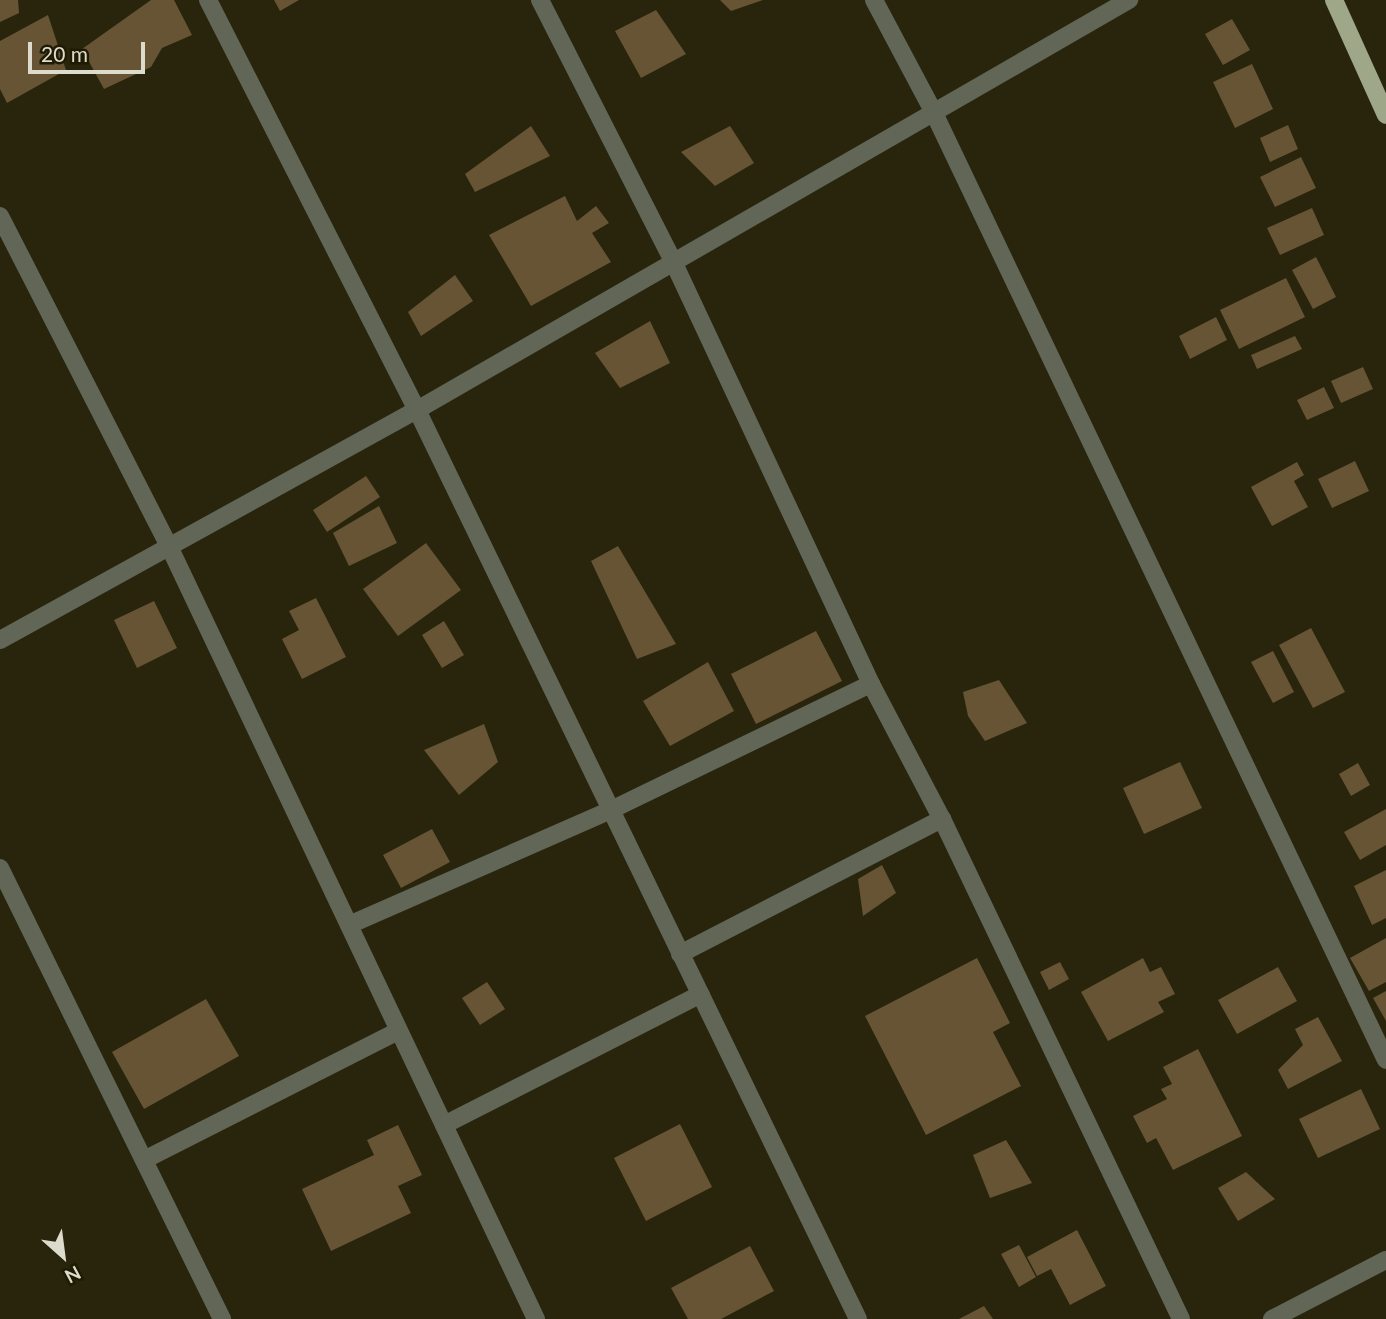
<!DOCTYPE html>
<html>
<head>
<meta charset="utf-8">
<style>
	body { margin:0 }
	#map { position:relative; width:1386px; height:1319px; overflow:hidden; background:#28250c; font-family:Lato,sans-serif }
	div>[style] { position:absolute }
	.building>* { inset:0; background:#665434 }
	.street>* { height:18px; margin:-9px; padding:0 9px; transform-origin:9px; border-radius:9px; background:#616657 }
	.primary>* { height:18px; margin:-9px; padding:0 9px; transform-origin:9px; border-radius:9px; background:#9ea788 }
	span { translate:-50% -50%; white-space:nowrap; text-align:center; line-height:1.15; -webkit-text-stroke:7px #1f1b03; paint-order:stroke }
	.north { position:absolute; left:28px; top:1221px; width:70px; height:70px; -webkit-text-stroke:5px #1f1b03; paint-order:stroke; rotate:152deg; font-size:19px; font-weight:700; line-height:28px; text-align:center; color:#dcdbcc }
	.north::after { content:''; display:block; margin:auto; width:24px; height:32px; background:#dcdbcc; clip-path:polygon(50% 0,100% 100%,50% 72%,0 100%) }
	.scale { position:absolute; left:28px; top:42px; width:117px; height:32px; box-sizing:border-box; border:4px solid #dcdbcc; border-top:0; padding-left:9px; font-size:21px; line-height:24px; white-space:nowrap; color:#dcdbcc; -webkit-text-stroke:5px #1f1b03; paint-order:stroke }
</style>
</head>
<body>
<div id="map">
	<div class="building">
		<i style="clip-path:polygon(0 0,18px 0,19px 13px,0 22px)"></i>
		<i style="clip-path:polygon(151px 0,174px 0,192px 35px,162px 48px,151px 67px,104px 89px,82px 49px)"></i>
		<i style="clip-path:polygon(274px 0,299px 0,280px 11px)"></i>
		<i style="clip-path:polygon(720px 0,763px 0,731px 11px)"></i>
		<i style="clip-path:polygon(656px 10px,686px 54px,641px 78px,615px 31px)"></i>
		<i style="clip-path:polygon(48px 15px,66px 70px,7px 103px,0 89px,0 41px)"></i>
		<i style="clip-path:polygon(1232px 19px,1250px 50px,1223px 65px,1205px 34px)"></i>
		<i style="clip-path:polygon(1252px 64px,1273px 109px,1235px 128px,1213px 82px)"></i>
		<i style="clip-path:polygon(1288px 125px,1298px 149px,1270px 162px,1260px 138px)"></i>
		<i style="clip-path:polygon(531px 126px,550px 156px,475px 192px,465px 174px)"></i>
		<i style="clip-path:polygon(730px 126px,754px 163px,715px 186px,681px 152px)"></i>
		<i style="clip-path:polygon(1301px 157px,1316px 188px,1275px 207px,1260px 177px)"></i>
		<i style="clip-path:polygon(565px 196px,577px 221px,596px 206px,609px 223px,592px 233px,611px 262px,531px 306px,489px 235px)"></i>
		<i style="clip-path:polygon(1312px 208px,1324px 235px,1280px 255px,1267px 228px)"></i>
		<i style="clip-path:polygon(1316px 257px,1336px 297px,1313px 309px,1292px 270px)"></i>
		<i style="clip-path:polygon(455px 275px,473px 301px,421px 336px,408px 312px)"></i>
		<i style="clip-path:polygon(1286px 278px,1305px 317px,1239px 349px,1220px 310px)"></i>
		<i style="clip-path:polygon(1216px 317px,1227px 340px,1190px 359px,1179px 336px)"></i>
		<i style="clip-path:polygon(650px 321px,670px 363px,620px 388px,595px 353px)"></i>
		<i style="clip-path:polygon(1295px 336px,1302px 349px,1257px 369px,1251px 355px)"></i>
		<i style="clip-path:polygon(1363px 367px,1373px 389px,1341px 403px,1331px 381px)"></i>
		<i style="clip-path:polygon(1324px 387px,1334px 408px,1307px 420px,1297px 400px)"></i>
		<i style="clip-path:polygon(1355px 461px,1369px 491px,1332px 508px,1318px 479px)"></i>
		<i style="clip-path:polygon(1297px 462px,1304px 475px,1294px 481px,1308px 507px,1272px 526px,1251px 487px)"></i>
		<i style="clip-path:polygon(366px 476px,380px 497px,327px 532px,313px 510px)"></i>
		<i style="clip-path:polygon(379px 506px,397px 543px,349px 566px,333px 533px)"></i>
		<i style="clip-path:polygon(426px 543px,461px 590px,398px 636px,363px 589px)"></i>
		<i style="clip-path:polygon(618px 546px,676px 644px,637px 659px,591px 561px)"></i>
		<i style="clip-path:polygon(316px 598px,346px 657px,302px 679px,282px 639px,299px 630px,289px 611px)"></i>
		<i style="clip-path:polygon(154px 601px,177px 648px,137px 668px,114px 620px)"></i>
		<i style="clip-path:polygon(444px 621px,464px 655px,442px 668px,422px 635px)"></i>
		<i style="clip-path:polygon(1311px 628px,1345px 692px,1313px 708px,1279px 645px)"></i>
		<i style="clip-path:polygon(816px 631px,842px 681px,756px 724px,731px 674px)"></i>
		<i style="clip-path:polygon(1273px 651px,1294px 692px,1273px 703px,1251px 662px)"></i>
		<i style="clip-path:polygon(708px 662px,734px 711px,670px 746px,643px 701px)"></i>
		<i style="clip-path:polygon(999px 680px,1027px 723px,985px 741px,968px 716px,963px 692px)"></i>
		<i style="clip-path:polygon(484px 724px,498px 762px,459px 795px,424px 750px)"></i>
		<i style="clip-path:polygon(1180px 762px,1202px 808px,1144px 834px,1123px 788px)"></i>
		<i style="clip-path:polygon(1358px 763px,1370px 785px,1351px 796px,1339px 774px)"></i>
		<i style="clip-path:polygon(1386px 809px,1386px 845px,1360px 860px,1344px 832px)"></i>
		<i style="clip-path:polygon(432px 829px,450px 862px,401px 888px,383px 855px)"></i>
		<i style="clip-path:polygon(882px 865px,896px 893px,863px 916px,858px 879px)"></i>
		<i style="clip-path:polygon(1386px 870px,1386px 918px,1372px 925px,1354px 886px)"></i>
		<i style="clip-path:polygon(1386px 938px,1386px 982px,1369px 991px,1350px 958px)"></i>
		<i style="clip-path:polygon(977px 958px,1010px 1023px,993px 1032px,1021px 1086px,926px 1135px,865px 1016px)"></i>
		<i style="clip-path:polygon(1143px 958px,1150px 972px,1161px 967px,1175px 994px,1158px 1002px,1164px 1012px,1108px 1041px,1081px 992px)"></i>
		<i style="clip-path:polygon(1060px 962px,1069px 979px,1049px 990px,1040px 972px)"></i>
		<i style="clip-path:polygon(1278px 967px,1297px 1001px,1237px 1034px,1218px 1000px)"></i>
		<i style="clip-path:polygon(487px 982px,505px 1009px,480px 1025px,462px 998px)"></i>
		<i style="clip-path:polygon(1386px 991px,1386px 1021px,1373px 998px)"></i>
		<i style="clip-path:polygon(206px 999px,239px 1056px,144px 1109px,112px 1052px)"></i>
		<i style="clip-path:polygon(1318px 1017px,1342px 1061px,1288px 1089px,1278px 1070px,1303px 1045px,1295px 1029px)"></i>
		<i style="clip-path:polygon(1198px 1049px,1242px 1136px,1173px 1170px,1156px 1138px,1147px 1143px,1133px 1116px,1167px 1099px,1161px 1089px,1172px 1084px,1163px 1067px)"></i>
		<i style="clip-path:polygon(1361px 1089px,1380px 1129px,1318px 1158px,1299px 1119px)"></i>
		<i style="clip-path:polygon(680px 1124px,712px 1187px,646px 1221px,614px 1158px)"></i>
		<i style="clip-path:polygon(398px 1125px,422px 1175px,398px 1186px,411px 1213px,331px 1251px,302px 1189px,374px 1155px,367px 1140px)"></i>
		<i style="clip-path:polygon(1006px 1140px,1032px 1183px,990px 1198px,973px 1155px)"></i>
		<i style="clip-path:polygon(1246px 1172px,1275px 1199px,1238px 1221px,1218px 1188px)"></i>
		<i style="clip-path:polygon(1077px 1230px,1106px 1286px,1070px 1305px,1051px 1269px,1037px 1276px,1027px 1257px)"></i>
		<i style="clip-path:polygon(1019px 1245px,1036px 1277px,1019px 1287px,1001px 1254px)"></i>
		<i style="clip-path:polygon(750px 1246px,774px 1291px,721px 1319px,688px 1319px,671px 1288px)"></i>
		<i style="clip-path:polygon(984px 1306px,993px 1319px,959px 1319px)"></i>
	</div>
	<div class="street">
		<i style="left:208px;top:0;width:460px;rotate:63deg"></i>
		<i style="left:417px;top:410px;width:1010px;rotate:64.12deg"></i>
		<i style="left:540px;top:0;width:291px;rotate:63deg"></i>
		<i style="left:672px;top:259px;width:469px;rotate:64.9deg"></i>
		<i style="left:871px;top:684px;width:153px;rotate:62.3deg"></i>
		<i style="left:942px;top:819px;width:554px;rotate:64.45deg"></i>
		<i style="left:874px;top:0;width:128px;rotate:62deg"></i>
		<i style="left:934px;top:113px;width:1049px;rotate:64.49deg"></i>
		<i style="left:0;top:216px;width:369px;rotate:62.9deg"></i>
		<i style="left:168px;top:544px;width:858px;rotate:64.6deg"></i>
		<i style="left:0;top:640px;width:476px;rotate:-28.9deg"></i>
		<i style="left:417px;top:410px;width:822px;rotate:-29.94deg"></i>
		<i style="left:0;top:868px;width:503px;rotate:63.79deg"></i>
		<i style="left:349px;top:925px;width:286px;rotate:-23.7deg"></i>
		<i style="left:611px;top:810px;width:289px;rotate:-25.9deg"></i>
		<i style="left:680px;top:954px;width:295px;rotate:-27.3deg"></i>
		<i style="left:444px;top:1125px;width:288px;rotate:-27deg"></i>
		<i style="left:144px;top:1160px;width:285px;rotate:-26.9deg"></i>
		<i style="left:1272px;top:1319px;width:128px;rotate:-27.4deg"></i>
	</div>
	<div class="primary">
		<i style="left:1334px;top:0;width:126px;rotate:65.7deg"></i>
	</div>
	<div class="north">N</div>
	<div class="scale">20 m</div>
</div>
</body>
</html>
